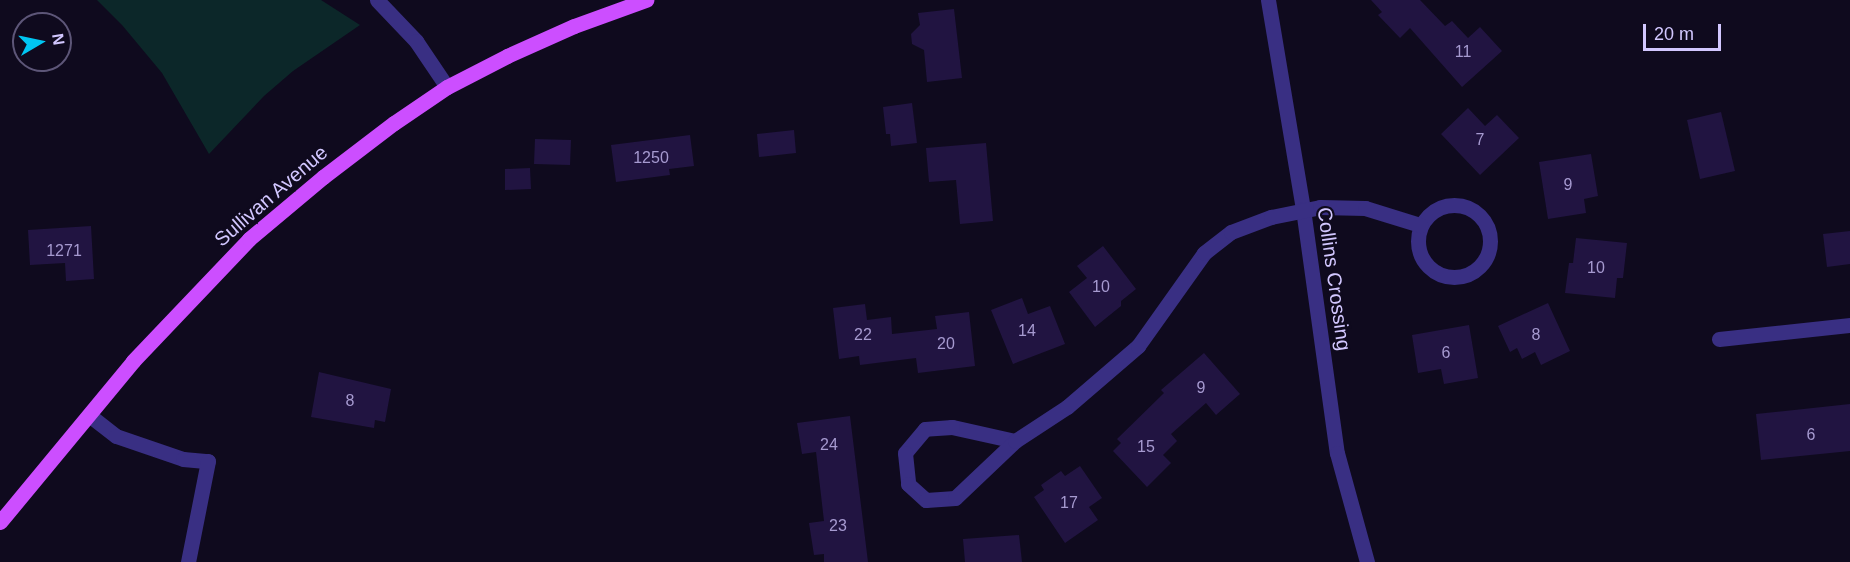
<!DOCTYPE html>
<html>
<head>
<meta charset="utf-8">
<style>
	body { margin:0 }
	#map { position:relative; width:1850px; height:562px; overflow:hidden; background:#0f0a1e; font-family:Helvetica,sans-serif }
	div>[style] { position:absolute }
	.green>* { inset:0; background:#0c2729 }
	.building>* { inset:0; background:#211441 }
	.minor>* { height:15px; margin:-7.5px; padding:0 7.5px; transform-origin:7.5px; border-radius:7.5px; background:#392f83 }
	.minor>.ring { margin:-7.5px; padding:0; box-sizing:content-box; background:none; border:15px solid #392f83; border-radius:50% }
	.major>* { height:15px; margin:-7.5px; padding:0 7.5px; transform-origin:7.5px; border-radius:7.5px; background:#cc4eff }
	span { translate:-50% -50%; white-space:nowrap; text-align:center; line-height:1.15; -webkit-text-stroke:4.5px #0f0a1e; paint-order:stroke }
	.number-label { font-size:16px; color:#a69ad0 }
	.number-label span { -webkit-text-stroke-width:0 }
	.street-label { font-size:20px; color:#d2c7ff }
	.north { position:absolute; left:12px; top:12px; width:60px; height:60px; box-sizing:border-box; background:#0f0a1e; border:2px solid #5d5678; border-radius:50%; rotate:81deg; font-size:16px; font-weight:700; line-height:24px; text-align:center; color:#d2c7ff }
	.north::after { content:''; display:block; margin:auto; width:21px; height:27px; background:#00c5f2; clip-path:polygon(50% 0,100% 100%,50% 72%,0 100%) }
	.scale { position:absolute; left:1643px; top:24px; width:78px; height:27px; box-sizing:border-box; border:3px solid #d2c7ff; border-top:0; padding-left:8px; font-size:18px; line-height:21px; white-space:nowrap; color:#d2c7ff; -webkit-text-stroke:4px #0f0a1e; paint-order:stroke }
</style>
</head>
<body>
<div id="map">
	<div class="green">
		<i style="clip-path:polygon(97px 0,321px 0,360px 25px,293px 71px,264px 96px,209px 154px,162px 73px,122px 25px)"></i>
	</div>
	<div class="building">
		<i style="clip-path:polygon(1371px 0,1420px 0,1445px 26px,1452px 21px,1468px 38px,1480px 27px,1502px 51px,1462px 87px,1410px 28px,1400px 38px,1378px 15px,1382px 12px)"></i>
		<i style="clip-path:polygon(954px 9px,962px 78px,927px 82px,924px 50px,912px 44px,911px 34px,920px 25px,918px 13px)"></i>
		<i style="clip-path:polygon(912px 103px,917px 143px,891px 146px,890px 134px,886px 134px,883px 107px)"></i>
		<i style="clip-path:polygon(1468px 108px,1485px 126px,1497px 115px,1519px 138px,1480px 175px,1441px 134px)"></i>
		<i style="clip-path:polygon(1721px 112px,1735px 171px,1700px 179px,1687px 120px)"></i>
		<i style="clip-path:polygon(794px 130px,796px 153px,759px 157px,757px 134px)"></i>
		<i style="clip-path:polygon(690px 135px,694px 166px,669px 169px,670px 175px,616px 182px,611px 145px)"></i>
		<i style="clip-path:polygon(535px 139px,571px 140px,570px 165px,534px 164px)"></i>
		<i style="clip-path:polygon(986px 143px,993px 221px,960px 224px,956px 180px,929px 182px,926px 148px)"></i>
		<i style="clip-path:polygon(1591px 154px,1598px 196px,1584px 199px,1586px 213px,1548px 219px,1539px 162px)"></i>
		<i style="clip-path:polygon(530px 168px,531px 189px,505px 190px,505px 169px)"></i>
		<i style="clip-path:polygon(91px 226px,94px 279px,66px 281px,65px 263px,30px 265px,28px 230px)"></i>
		<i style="clip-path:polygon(1850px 231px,1850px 264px,1827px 267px,1823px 234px)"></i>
		<i style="clip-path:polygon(1576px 238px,1627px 243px,1623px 278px,1617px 278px,1615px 298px,1565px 293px,1569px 263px,1573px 263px)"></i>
		<i style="clip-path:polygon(1103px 246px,1136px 289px,1121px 301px,1121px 306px,1095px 327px,1069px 292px,1087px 278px,1077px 266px)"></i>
		<i style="clip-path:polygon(1022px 298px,1028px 314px,1050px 306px,1065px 344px,1013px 364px,991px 310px)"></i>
		<i style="clip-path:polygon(1548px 303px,1570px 351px,1541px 365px,1535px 352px,1522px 359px,1517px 348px,1510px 352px,1498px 326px)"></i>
		<i style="clip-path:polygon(865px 304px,867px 320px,891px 317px,892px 334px,937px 329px,935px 316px,969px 312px,975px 366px,918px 373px,916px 358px,860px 365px,859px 356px,839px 359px,833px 308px)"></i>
		<i style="clip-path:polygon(1469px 325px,1478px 378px,1444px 384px,1441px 369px,1418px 373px,1412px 335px)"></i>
		<i style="clip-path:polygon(1204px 353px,1240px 394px,1216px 415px,1206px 403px,1171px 434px,1177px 441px,1163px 455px,1171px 463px,1147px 487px,1113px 451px,1121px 443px,1117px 439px,1164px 393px,1161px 390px)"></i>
		<i style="clip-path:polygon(319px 372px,391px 389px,385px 422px,375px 420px,374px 428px,311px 417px)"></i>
		<i style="clip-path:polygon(1850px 404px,1850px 451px,1761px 460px,1756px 414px)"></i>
		<i style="clip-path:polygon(850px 416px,868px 562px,824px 562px,824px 554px,814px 555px,809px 523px,824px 521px,816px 452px,802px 454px,797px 423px)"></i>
		<i style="clip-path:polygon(1080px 466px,1102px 498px,1089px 507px,1098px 520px,1065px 543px,1034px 497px,1044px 490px,1041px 485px,1061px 471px,1065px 476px)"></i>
		<i style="clip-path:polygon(1019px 535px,1022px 562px,965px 562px,963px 539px)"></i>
	</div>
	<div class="minor">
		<i style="left:377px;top:0;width:57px;rotate:46.4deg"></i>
		<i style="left:416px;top:41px;width:55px;rotate:56deg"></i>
		<i style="left:1268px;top:0;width:212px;rotate:80.5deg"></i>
		<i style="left:1303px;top:209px;width:246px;rotate:82.1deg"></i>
		<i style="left:1337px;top:453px;width:113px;rotate:74.6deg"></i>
		<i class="ring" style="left:1418px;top:205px;width:57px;height:57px"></i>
		<i style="left:1719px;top:339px;width:132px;rotate:-6.1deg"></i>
		<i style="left:89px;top:415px;width:34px;rotate:38deg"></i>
		<i style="left:116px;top:436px;width:71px;rotate:18.9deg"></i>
		<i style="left:183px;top:459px;width:25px;rotate:5deg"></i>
		<i style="left:208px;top:461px;width:103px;rotate:101.2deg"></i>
		<i style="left:1015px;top:441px;width:65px;rotate:-167.5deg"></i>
		<i style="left:952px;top:427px;width:27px;rotate:176deg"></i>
		<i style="left:925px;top:429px;width:31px;rotate:130deg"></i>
		<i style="left:905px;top:453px;width:31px;rotate:84deg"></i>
		<i style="left:908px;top:484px;width:24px;rotate:42deg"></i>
		<i style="left:926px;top:500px;width:29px;rotate:-4deg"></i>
		<i style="left:955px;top:498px;width:83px;rotate:-43.5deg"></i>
		<i style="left:1015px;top:441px;width:62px;rotate:-33.2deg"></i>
		<i style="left:1067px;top:407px;width:94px;rotate:-40.7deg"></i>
		<i style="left:1138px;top:346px;width:114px;rotate:-54.6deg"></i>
		<i style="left:1204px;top:253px;width:34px;rotate:-38deg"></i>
		<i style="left:1231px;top:232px;width:43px;rotate:-20.6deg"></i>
		<i style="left:1271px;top:217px;width:50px;rotate:-11.5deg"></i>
		<i style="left:1320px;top:207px;width:45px;rotate:1.3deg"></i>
		<i style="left:1365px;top:208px;width:58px;rotate:17.2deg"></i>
	</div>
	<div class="major">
		<i style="left:0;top:522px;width:209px;rotate:-50.4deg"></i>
		<i style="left:133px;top:361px;width:168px;rotate:-46.4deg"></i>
		<i style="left:249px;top:239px;width:97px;rotate:-40deg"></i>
		<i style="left:323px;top:177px;width:89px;rotate:-37.3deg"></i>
		<i style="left:394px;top:123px;width:64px;rotate:-34.2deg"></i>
		<i style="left:447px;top:87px;width:68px;rotate:-27.3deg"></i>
		<i style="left:507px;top:56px;width:73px;rotate:-24.1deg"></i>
		<i style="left:574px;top:26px;width:77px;rotate:-19.9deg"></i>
	</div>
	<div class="number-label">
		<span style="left:1463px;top:52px">11</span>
		<span style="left:1480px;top:140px">7</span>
		<span style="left:651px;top:158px">1250</span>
		<span style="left:1568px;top:185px">9</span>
		<span style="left:64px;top:251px">1271</span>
		<span style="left:1596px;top:268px">10</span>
		<span style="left:1101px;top:287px">10</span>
		<span style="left:1027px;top:331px">14</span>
		<span style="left:863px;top:335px">22</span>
		<span style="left:1536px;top:335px">8</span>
		<span style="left:946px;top:344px">20</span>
		<span style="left:1446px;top:353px">6</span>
		<span style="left:1201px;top:388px">9</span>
		<span style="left:350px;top:401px">8</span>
		<span style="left:1811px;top:435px">6</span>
		<span style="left:829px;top:445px">24</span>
		<span style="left:1146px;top:447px">15</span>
		<span style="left:1069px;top:503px">17</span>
		<span style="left:838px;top:526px">23</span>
	</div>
	<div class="street-label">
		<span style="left:271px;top:196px;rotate:-41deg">Sullivan Avenue</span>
		<span style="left:1334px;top:279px;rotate:82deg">Collins Crossing</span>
	</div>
	<div class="north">N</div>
	<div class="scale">20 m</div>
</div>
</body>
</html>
